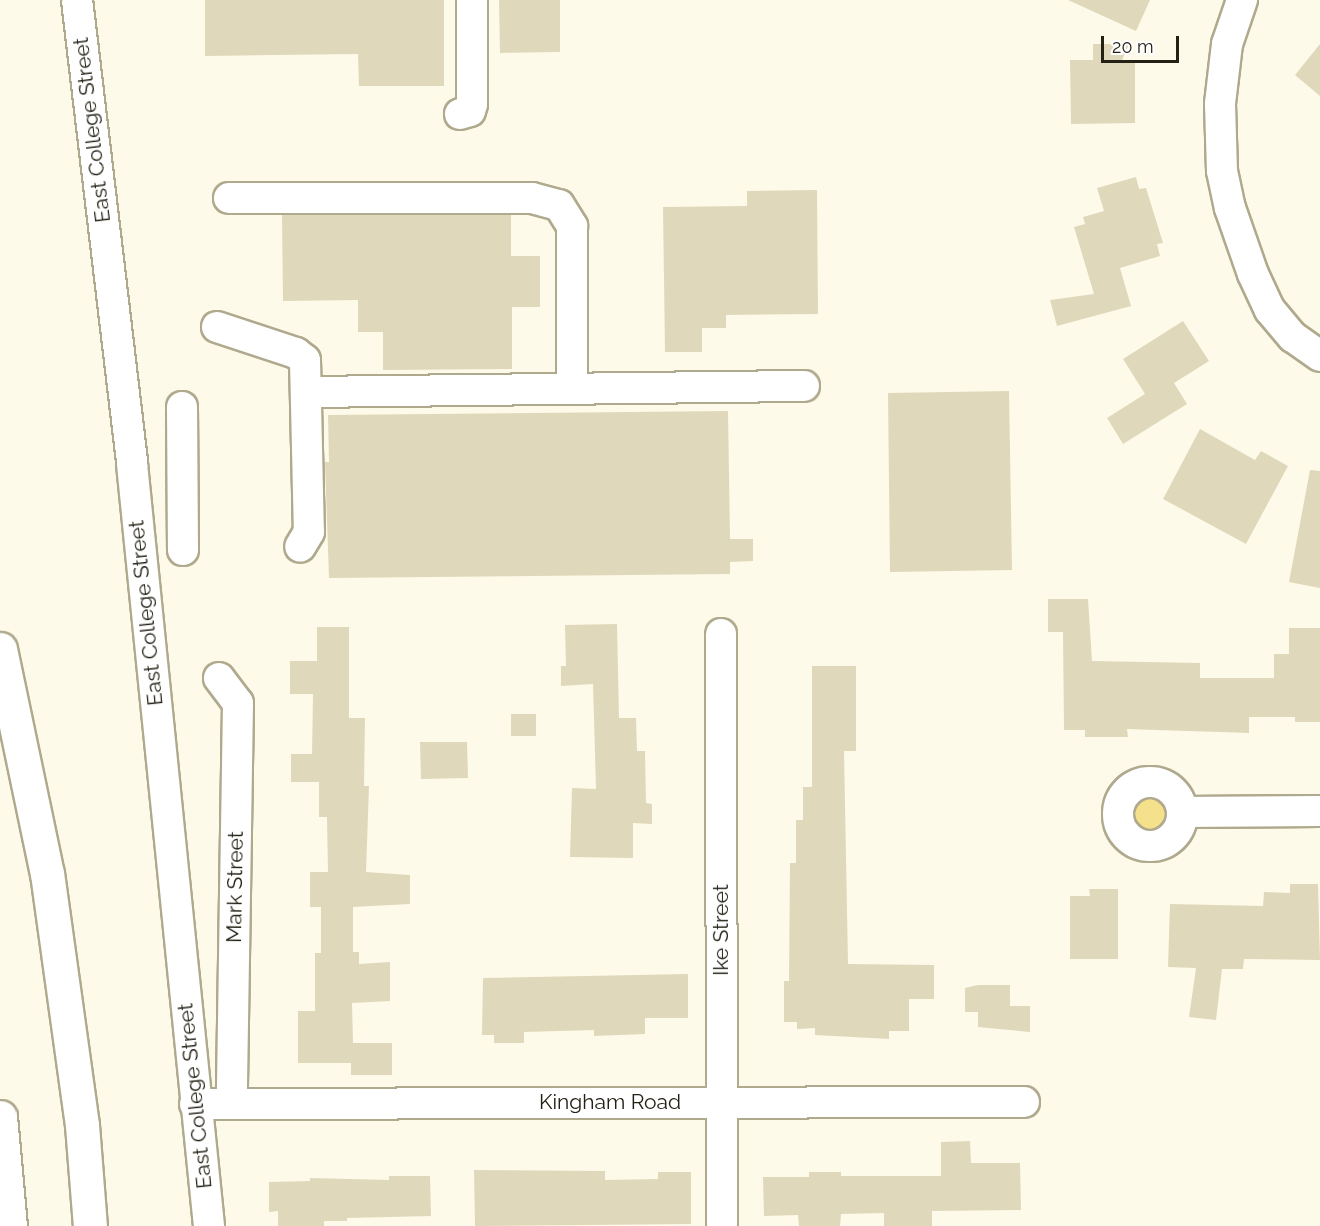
<!DOCTYPE html>
<html>
<head>
<meta charset="utf-8">
<style>
	body { margin:0 }
	#map { position:relative; width:1320px; height:1226px; overflow:hidden; background:#fefae9; font-family:Raleway,sans-serif }
	div>[style] { position:absolute }
	.green>* { inset:0; background:#f5e08c }
	.round { border-radius:50% }
	.building>* { inset:0; background:#dfd8bb }
	.roads { filter:drop-shadow(2px 0 #afa98d) drop-shadow(-2px 0 #afa98d) drop-shadow(0 2px #afa98d) drop-shadow(0 -2px #afa98d) }
	.minor>* { height:30px; margin:-15px; padding:0 15px; transform-origin:15px; border-radius:15px; background:#fff }
	.minor>.ring { margin:-15px; padding:0; box-sizing:content-box; background:none; border:30px solid #fff; border-radius:50% }
	.highway>* { height:33px; margin:-16.5px; padding:0 16.5px; transform-origin:16.5px; border-radius:16.5px; background:#fff }
	span { translate:-50% -50%; white-space:nowrap; text-align:center; line-height:1.15; -webkit-text-stroke:6px #fff; paint-order:stroke }
	.street-label { font-size:21px; color:#232116 }
	.scale { position:absolute; left:1101px; top:36px; width:78px; height:27px; box-sizing:border-box; border:3px solid #232116; border-top:0; padding-left:8px; font-size:18px; line-height:21px; white-space:nowrap; color:#232116; -webkit-text-stroke:4px #fff; paint-order:stroke }
</style>
</head>
<body>
<div id="map">
	<div class="green">
		<i class="round" style="left:1131px;top:795px;width:36px;height:36px"></i>
	</div>
	<div class="building">
		<i style="clip-path:polygon(205px 0,444px 0,444px 86px,359px 86px,358px 54px,205px 56px)"></i>
		<i style="clip-path:polygon(499px 0,560px 0,560px 52px,500px 53px)"></i>
		<i style="clip-path:polygon(1068px 0,1150px 0,1136px 31px)"></i>
		<i style="clip-path:polygon(1093px 44px,1129px 44px,1122px 60px,1135px 60px,1135px 123px,1071px 124px,1070px 60px,1093px 60px)"></i>
		<i style="clip-path:polygon(1320px 44px,1320px 96px,1295px 75px)"></i>
		<i style="clip-path:polygon(1136px 177px,1139px 189px,1146px 188px,1163px 243px,1157px 244px,1160px 256px,1120px 268px,1131px 306px,1057px 326px,1050px 300px,1094px 294px,1074px 227px,1085px 224px,1083px 217px,1104px 211px,1097px 188px)"></i>
		<i style="clip-path:polygon(817px 190px,818px 314px,726px 315px,726px 328px,702px 328px,702px 352px,665px 352px,663px 207px,747px 206px,747px 191px)"></i>
		<i style="clip-path:polygon(282px 215px,511px 215px,511px 256px,540px 256px,540px 307px,512px 307px,512px 369px,383px 370px,383px 332px,358px 332px,358px 300px,283px 301px)"></i>
		<i style="clip-path:polygon(1183px 321px,1209px 361px,1174px 383px,1187px 404px,1123px 444px,1107px 418px,1145px 394px,1123px 359px)"></i>
		<i style="clip-path:polygon(1009px 391px,1012px 570px,890px 572px,888px 393px)"></i>
		<i style="clip-path:polygon(728px 411px,730px 539px,753px 539px,753px 561px,730px 562px,730px 574px,329px 578px,325px 462px,329px 462px,328px 415px)"></i>
		<i style="clip-path:polygon(1200px 429px,1255px 460px,1261px 451px,1288px 466px,1246px 544px,1163px 499px)"></i>
		<i style="clip-path:polygon(1310px 470px,1320px 471px,1320px 588px,1289px 582px)"></i>
		<i style="clip-path:polygon(1048px 599px,1088px 599px,1092px 661px,1200px 663px,1200px 678px,1274px 678px,1274px 654px,1289px 654px,1289px 628px,1320px 628px,1320px 722px,1295px 722px,1295px 717px,1249px 717px,1249px 733px,1127px 729px,1128px 737px,1085px 737px,1085px 730px,1064px 730px,1063px 632px,1048px 632px)"></i>
		<i style="clip-path:polygon(617px 624px,619px 718px,636px 718px,637px 751px,645px 751px,646px 803px,652px 804px,652px 824px,633px 823px,633px 858px,570px 857px,572px 788px,596px 789px,593px 684px,561px 686px,561px 666px,566px 666px,565px 625px)"></i>
		<i style="clip-path:polygon(317px 627px,349px 627px,349px 718px,365px 718px,364px 786px,369px 786px,366px 872px,410px 875px,410px 904px,353px 907px,353px 952px,359px 952px,359px 964px,390px 962px,390px 1001px,352px 1003px,353px 1043px,392px 1043px,392px 1075px,351px 1075px,351px 1063px,298px 1063px,298px 1011px,315px 1011px,315px 953px,321px 953px,321px 907px,310px 907px,310px 872px,328px 872px,327px 817px,319px 817px,319px 782px,291px 782px,291px 754px,312px 754px,313px 694px,290px 694px,290px 661px,317px 661px)"></i>
		<i style="clip-path:polygon(812px 666px,856px 666px,856px 751px,844px 751px,848px 964px,934px 965px,934px 999px,909px 999px,909px 1031px,889px 1031px,889px 1039px,815px 1035px,815px 1028px,797px 1029px,797px 1022px,784px 1022px,784px 981px,789px 981px,790px 863px,796px 863px,796px 820px,803px 820px,803px 787px,812px 787px)"></i>
		<i style="clip-path:polygon(511px 714px,536px 714px,536px 736px,511px 736px)"></i>
		<i style="clip-path:polygon(420px 742px,467px 742px,468px 778px,421px 779px)"></i>
		<i style="clip-path:polygon(1290px 884px,1318px 884px,1320px 960px,1244px 959px,1243px 969px,1222px 969px,1216px 1020px,1189px 1017px,1196px 968px,1168px 967px,1170px 904px,1263px 906px,1264px 892px,1290px 893px)"></i>
		<i style="clip-path:polygon(1089px 889px,1118px 889px,1118px 959px,1070px 959px,1070px 896px,1090px 896px)"></i>
		<i style="clip-path:polygon(688px 974px,688px 1018px,645px 1018px,645px 1034px,594px 1036px,594px 1030px,524px 1032px,524px 1043px,494px 1043px,494px 1035px,482px 1035px,483px 978px)"></i>
		<i style="clip-path:polygon(978px 985px,1010px 985px,1010px 1006px,1030px 1006px,1030px 1032px,978px 1027px,978px 1012px,965px 1012px,965px 988px)"></i>
		<i style="clip-path:polygon(970px 1141px,971px 1163px,1020px 1163px,1021px 1210px,932px 1211px,932px 1226px,884px 1226px,884px 1213px,841px 1214px,840px 1226px,799px 1226px,798px 1215px,764px 1216px,763px 1177px,809px 1177px,809px 1172px,841px 1172px,841px 1176px,941px 1176px,941px 1142px)"></i>
		<i style="clip-path:polygon(474px 1170px,605px 1171px,605px 1180px,658px 1179px,658px 1172px,691px 1172px,691px 1224px,475px 1226px)"></i>
		<i style="clip-path:polygon(389px 1176px,430px 1176px,431px 1216px,347px 1218px,347px 1221px,324px 1221px,324px 1226px,278px 1226px,278px 1211px,269px 1212px,269px 1182px,310px 1181px,310px 1178px,389px 1180px)"></i>
	</div>
	<div class="roads">
		<div class="minor">
			<i style="left:77px;top:0;width:467px;rotate:83.2deg"></i>
			<i style="left:132px;top:464px;width:766px;rotate:84.23deg"></i>
			<i style="left:1242px;top:0;width:46px;rotate:108.8deg"></i>
			<i style="left:1227px;top:44px;width:60px;rotate:96.7deg"></i>
			<i style="left:1220px;top:104px;width:67px;rotate:88.3deg"></i>
			<i style="left:1222px;top:171px;width:38px;rotate:78deg"></i>
			<i style="left:1230px;top:208px;width:70px;rotate:70.8deg"></i>
			<i style="left:1253px;top:274px;width:40px;rotate:65deg"></i>
			<i style="left:1270px;top:310px;width:35px;rotate:50deg"></i>
			<i style="left:1293px;top:337px;width:33px;rotate:35deg"></i>
			<i style="left:460px;top:114px;width:10px;rotate:-17deg"></i>
			<i style="left:470px;top:111px;width:7px;rotate:-74deg"></i>
			<i style="left:472px;top:104px;width:104px;rotate:-90deg"></i>
			<i style="left:229px;top:198px;width:303px"></i>
			<i style="left:532px;top:198px;width:28px;rotate:15deg"></i>
			<i style="left:559px;top:205px;width:25px;rotate:58deg"></i>
			<i style="left:572px;top:226px;width:163px;rotate:90deg"></i>
			<i style="left:217px;top:327px;width:83px;rotate:18.2deg"></i>
			<i style="left:296px;top:353px;width:11px;rotate:38deg"></i>
			<i style="left:305px;top:360px;width:172px;rotate:88.7deg"></i>
			<i style="left:309px;top:532px;width:17px;rotate:121deg"></i>
			<i style="left:308px;top:392px;width:496px;rotate:-0.7deg"></i>
			<i style="left:182px;top:407px;width:143px;rotate:89.6deg"></i>
			<i style="left:721px;top:634px;width:592px;rotate:89.9deg"></i>
			<i style="left:219px;top:678px;width:31px;rotate:53deg"></i>
			<i style="left:238px;top:703px;width:400px;rotate:90.9deg"></i>
			<i class="ring" style="left:1118px;top:782px;width:34px;height:34px"></i>
			<i style="left:1182px;top:812px;width:138px;rotate:-0.4deg"></i>
			<i style="left:195px;top:1104px;width:829px;rotate:-0.14deg"></i>
		</div>
		<div class="highway">
			<i style="left:0;top:649px;width:229px;rotate:78.2deg"></i>
			<i style="left:47px;top:873px;width:254px;rotate:82.1deg"></i>
			<i style="left:82px;top:1125px;width:101px;rotate:85.5deg"></i>
			<i style="left:0;top:1117px;width:109px;rotate:84.8deg"></i>
		</div>
	</div>
	<div class="street-label">
		<span style="left:92px;top:130px;rotate:-97deg">East College Street</span>
		<span style="left:146px;top:613px;rotate:-96deg">East College Street</span>
		<span style="left:235px;top:887px;rotate:-89deg">Mark Street</span>
		<span style="left:721px;top:930px;rotate:-90deg">Ike Street</span>
		<span style="left:195px;top:1096px;rotate:-96deg">East College Street</span>
		<span style="left:610px;top:1102px">Kingham Road</span>
	</div>
	<div class="scale">20 m</div>
</div>
</body>
</html>
